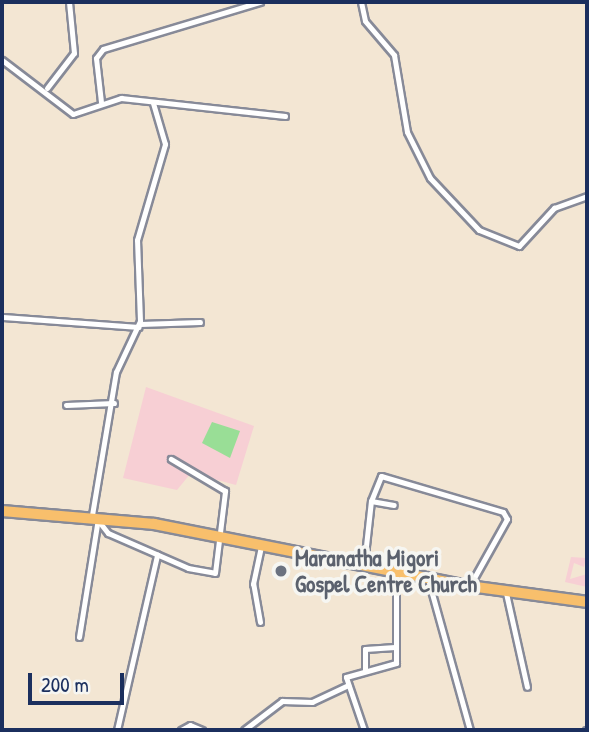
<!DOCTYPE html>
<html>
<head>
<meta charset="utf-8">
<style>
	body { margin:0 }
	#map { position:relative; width:589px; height:732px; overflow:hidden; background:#f3e6d3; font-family:"Patrick Hand",sans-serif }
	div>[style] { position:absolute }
	.built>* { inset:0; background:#f7cfd4 }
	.green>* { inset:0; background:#99de96 }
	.roads { filter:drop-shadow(2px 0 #878a98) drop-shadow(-2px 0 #878a98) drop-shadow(0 2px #878a98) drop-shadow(0 -2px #878a98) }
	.minor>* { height:5px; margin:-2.5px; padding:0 2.5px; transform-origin:2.5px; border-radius:2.5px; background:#fff }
	.highway>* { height:10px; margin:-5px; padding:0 5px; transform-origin:5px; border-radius:5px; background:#f8bf6c }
	.dots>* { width:19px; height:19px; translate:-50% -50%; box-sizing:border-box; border:4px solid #f6f6f2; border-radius:50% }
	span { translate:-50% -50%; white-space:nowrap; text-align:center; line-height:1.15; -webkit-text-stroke:7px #f6f6f2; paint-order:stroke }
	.worship-label { font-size:23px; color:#5b616d; font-weight:700 }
	.left { translate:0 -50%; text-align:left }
	.frame { position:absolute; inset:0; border:4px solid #1b2f5e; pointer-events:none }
	.scale { position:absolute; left:28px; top:673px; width:96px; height:32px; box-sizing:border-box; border:4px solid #1b2f5e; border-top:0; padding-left:9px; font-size:21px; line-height:24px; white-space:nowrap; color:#1b2f5e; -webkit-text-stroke:5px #f6f6f2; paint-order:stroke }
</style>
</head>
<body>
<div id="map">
	<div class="built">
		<i style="clip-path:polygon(146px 387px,254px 426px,236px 485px,191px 473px,177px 490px,123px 478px)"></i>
		<i style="clip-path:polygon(571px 557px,586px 558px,584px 567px,574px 563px,570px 579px,587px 574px,587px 587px,565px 582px)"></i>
	</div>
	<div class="green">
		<i style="clip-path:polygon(212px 422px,240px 431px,230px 458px,202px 443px)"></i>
	</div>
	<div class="roads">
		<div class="minor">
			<i style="left:361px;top:2px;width:19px;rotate:78deg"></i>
			<i style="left:365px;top:21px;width:45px;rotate:49.5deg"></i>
			<i style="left:394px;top:55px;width:78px;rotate:80.4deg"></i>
			<i style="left:407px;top:132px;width:51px;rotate:63.4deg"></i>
			<i style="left:430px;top:178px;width:71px;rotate:46.7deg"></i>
			<i style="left:479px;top:230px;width:43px;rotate:21.8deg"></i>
			<i style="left:519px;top:246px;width:52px;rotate:-47.4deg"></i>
			<i style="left:554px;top:208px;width:35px;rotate:-20deg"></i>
			<i style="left:2px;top:60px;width:89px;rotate:37.3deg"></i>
			<i style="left:73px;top:114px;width:51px;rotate:-18.4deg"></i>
			<i style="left:121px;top:98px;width:165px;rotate:6.3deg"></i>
			<i style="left:47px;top:88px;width:44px;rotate:-52.4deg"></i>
			<i style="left:74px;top:53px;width:51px;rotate:-95.6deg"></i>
			<i style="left:101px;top:102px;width:44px;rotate:-96.5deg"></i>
			<i style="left:96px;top:58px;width:11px;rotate:-52deg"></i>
			<i style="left:103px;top:49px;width:164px;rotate:-16.7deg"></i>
			<i style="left:3px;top:317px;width:136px;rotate:4.2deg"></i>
			<i style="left:140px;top:324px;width:60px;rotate:-1.9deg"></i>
			<i style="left:66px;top:405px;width:48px;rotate:-2.4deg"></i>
			<i style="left:371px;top:501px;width:27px;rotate:-68deg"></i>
			<i style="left:381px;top:476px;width:127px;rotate:16.4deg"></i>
			<i style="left:503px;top:512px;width:8px;rotate:60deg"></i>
			<i style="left:507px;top:519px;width:78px;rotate:119.2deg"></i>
			<i style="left:92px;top:515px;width:145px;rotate:-80.5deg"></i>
			<i style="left:116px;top:372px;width:56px;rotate:-64.8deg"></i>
			<i style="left:140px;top:321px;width:81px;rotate:-92.1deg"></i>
			<i style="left:137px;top:240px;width:100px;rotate:-73.7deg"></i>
			<i style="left:165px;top:144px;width:43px;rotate:-106.3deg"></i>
			<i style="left:97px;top:519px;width:18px;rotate:52deg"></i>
			<i style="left:108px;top:533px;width:87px;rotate:23.6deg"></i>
			<i style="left:188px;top:568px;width:27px;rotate:10deg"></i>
			<i style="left:215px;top:573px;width:83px;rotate:-83deg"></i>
			<i style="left:225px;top:491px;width:63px;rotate:-149.3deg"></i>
			<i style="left:364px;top:564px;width:63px;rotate:-83.7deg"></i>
			<i style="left:371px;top:501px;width:23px;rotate:10deg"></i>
			<i style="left:428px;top:579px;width:157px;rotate:74.5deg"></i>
			<i style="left:506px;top:593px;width:96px;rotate:77.4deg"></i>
			<i style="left:260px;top:622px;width:39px;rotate:-100deg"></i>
			<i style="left:253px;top:584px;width:40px;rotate:-78deg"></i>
			<i style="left:79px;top:637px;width:114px;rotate:-80.9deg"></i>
			<i style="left:365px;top:671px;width:22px;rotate:-90deg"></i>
			<i style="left:365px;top:649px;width:30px;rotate:-4deg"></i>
			<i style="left:117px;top:730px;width:180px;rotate:-77.1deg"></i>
			<i style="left:181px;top:730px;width:10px;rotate:-29deg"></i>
			<i style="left:190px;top:725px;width:13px;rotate:23deg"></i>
			<i style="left:244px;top:730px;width:48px;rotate:-37.3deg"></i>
			<i style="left:282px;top:701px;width:30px;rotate:2deg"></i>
			<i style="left:312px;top:702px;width:40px;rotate:-25deg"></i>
			<i style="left:364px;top:730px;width:56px;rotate:-108.8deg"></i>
			<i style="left:346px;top:677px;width:52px;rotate:-15.6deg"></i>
			<i style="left:396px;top:663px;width:93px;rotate:-90deg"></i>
			<i style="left:586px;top:730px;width:1px"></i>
		</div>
		<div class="highway">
			<i style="left:2px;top:511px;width:153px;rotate:4.9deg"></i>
			<i style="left:154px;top:524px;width:314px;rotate:11.2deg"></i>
			<i style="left:462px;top:585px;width:126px;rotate:7.7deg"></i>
		</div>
	</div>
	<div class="dots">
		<i style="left:281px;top:571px;background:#6b7280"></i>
	</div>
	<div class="worship-label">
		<span class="left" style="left:295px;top:571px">Maranatha Migori<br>Gospel Centre Church</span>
	</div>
	<div class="frame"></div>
	<div class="scale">200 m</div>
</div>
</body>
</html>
